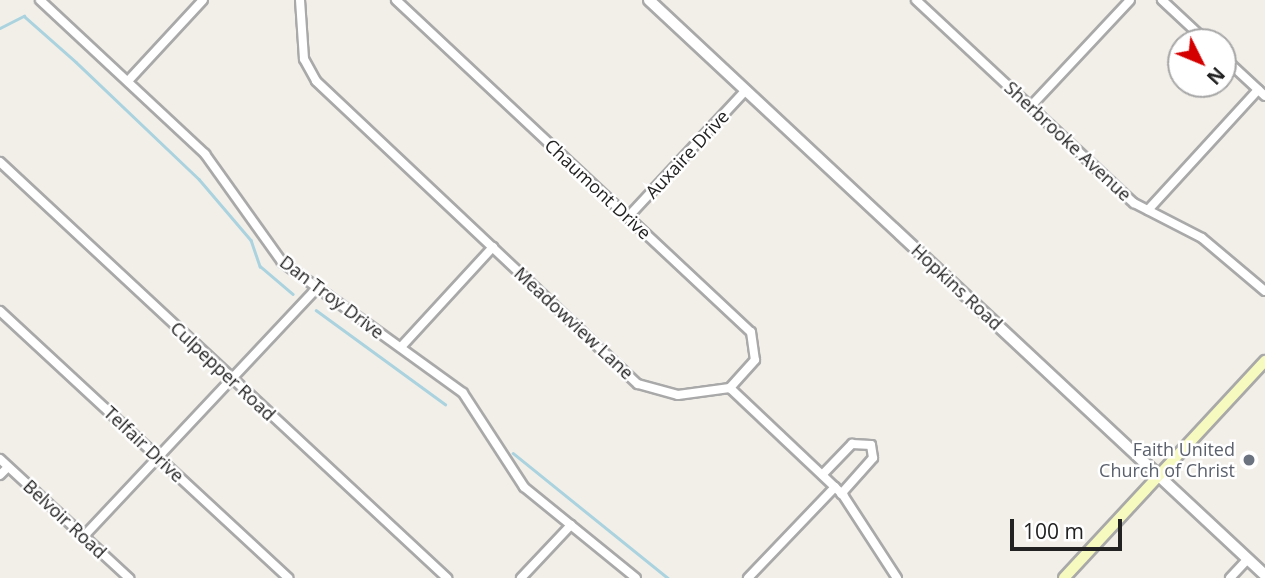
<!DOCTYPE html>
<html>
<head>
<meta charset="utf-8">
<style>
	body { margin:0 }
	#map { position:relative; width:1265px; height:578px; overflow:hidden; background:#f2efe9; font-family:"Open Sans",sans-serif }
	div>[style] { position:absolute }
	.stream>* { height:2.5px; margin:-1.25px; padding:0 1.25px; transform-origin:1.25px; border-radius:1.25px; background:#aad3df }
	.roads { filter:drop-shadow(2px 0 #a9a9a9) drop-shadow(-2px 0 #a9a9a9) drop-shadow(0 2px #a9a9a9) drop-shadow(0 -2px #a9a9a9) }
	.minor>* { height:8px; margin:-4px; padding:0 4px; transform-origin:4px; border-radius:4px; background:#fff }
	.tertiary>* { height:10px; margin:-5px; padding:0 5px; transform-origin:5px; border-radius:5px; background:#fff }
	.secondary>* { height:10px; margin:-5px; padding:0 5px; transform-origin:5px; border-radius:5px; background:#f7fabf }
	.dots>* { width:19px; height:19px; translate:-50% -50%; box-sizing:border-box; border:4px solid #fff; border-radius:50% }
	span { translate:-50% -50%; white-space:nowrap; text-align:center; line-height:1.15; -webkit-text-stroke:5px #fff; paint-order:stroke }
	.street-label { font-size:18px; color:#222 }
	.worship-label { font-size:18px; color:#5b616d }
	.right { translate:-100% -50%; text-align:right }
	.north { position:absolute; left:1167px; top:28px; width:70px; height:70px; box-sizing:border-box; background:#fff; border:2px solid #a7a7a7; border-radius:50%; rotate:133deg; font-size:19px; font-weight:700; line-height:28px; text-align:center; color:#222 }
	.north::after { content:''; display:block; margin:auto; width:24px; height:32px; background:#d40000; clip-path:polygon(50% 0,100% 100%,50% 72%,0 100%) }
	.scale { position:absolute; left:1010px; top:519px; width:112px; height:32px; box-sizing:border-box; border:4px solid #222; border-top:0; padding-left:9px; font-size:21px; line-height:24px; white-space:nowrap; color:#222; -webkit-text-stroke:5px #fff; paint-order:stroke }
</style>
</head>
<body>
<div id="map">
	<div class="stream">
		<i style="left:0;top:28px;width:27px;rotate:-27deg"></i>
		<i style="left:24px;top:16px;width:69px;rotate:41.5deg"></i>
		<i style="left:76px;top:62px;width:170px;rotate:43.6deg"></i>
		<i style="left:199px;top:179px;width:80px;rotate:49.6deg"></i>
		<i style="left:251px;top:240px;width:28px;rotate:71deg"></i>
		<i style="left:260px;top:266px;width:43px;rotate:40.3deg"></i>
		<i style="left:316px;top:310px;width:160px;rotate:36.1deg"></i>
		<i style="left:513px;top:453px;width:199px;rotate:38.9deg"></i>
	</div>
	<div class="roads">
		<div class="minor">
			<i style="left:40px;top:0;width:226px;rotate:43deg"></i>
			<i style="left:205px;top:154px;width:133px;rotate:54.5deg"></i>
			<i style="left:282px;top:262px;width:223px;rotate:35.9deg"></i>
			<i style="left:463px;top:393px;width:112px;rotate:57deg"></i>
			<i style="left:524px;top:487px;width:144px;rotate:39.1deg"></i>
			<i style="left:300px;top:0;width:59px;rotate:86.1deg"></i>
			<i style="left:304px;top:59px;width:25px;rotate:61deg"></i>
			<i style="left:316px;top:81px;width:442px;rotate:43.3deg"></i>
			<i style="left:638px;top:384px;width:41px;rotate:15.4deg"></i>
			<i style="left:678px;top:395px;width:52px;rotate:-7.7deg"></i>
			<i style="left:396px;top:0;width:486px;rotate:43.1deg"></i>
			<i style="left:751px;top:332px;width:28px;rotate:82deg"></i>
			<i style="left:755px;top:360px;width:38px;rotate:132deg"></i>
			<i style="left:916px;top:0;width:298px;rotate:43deg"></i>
			<i style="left:1134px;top:203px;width:76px;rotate:27.2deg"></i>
			<i style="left:1202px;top:238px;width:82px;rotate:40.1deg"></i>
			<i style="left:1162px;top:0;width:62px;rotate:43deg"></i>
			<i style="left:1223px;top:57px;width:57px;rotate:42.9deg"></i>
			<i style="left:128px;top:81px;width:110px;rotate:-47.2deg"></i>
			<i style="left:1030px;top:107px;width:146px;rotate:-46.9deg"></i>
			<i style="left:0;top:162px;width:611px;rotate:42.94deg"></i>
			<i style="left:1148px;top:210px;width:163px;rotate:-47.5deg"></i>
			<i style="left:628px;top:217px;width:173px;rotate:-47.1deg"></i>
			<i style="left:0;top:311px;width:393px;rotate:42.8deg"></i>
			<i style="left:401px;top:347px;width:136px;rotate:-47.4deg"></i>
			<i style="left:730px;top:388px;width:156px;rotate:43.4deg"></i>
			<i style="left:843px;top:495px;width:99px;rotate:57deg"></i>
			<i style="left:0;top:459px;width:176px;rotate:42.7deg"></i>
			<i style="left:823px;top:474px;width:42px;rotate:-46deg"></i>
			<i style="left:852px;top:444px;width:19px;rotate:3deg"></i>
			<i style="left:871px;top:445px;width:13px;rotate:81deg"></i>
			<i style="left:873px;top:458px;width:48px;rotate:131.6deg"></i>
			<i style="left:0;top:475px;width:11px;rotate:-45deg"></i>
			<i style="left:84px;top:536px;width:340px;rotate:-46.8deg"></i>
			<i style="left:521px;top:578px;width:73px;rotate:-46.7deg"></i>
			<i style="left:748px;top:578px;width:126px;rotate:-46.3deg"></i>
			<i style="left:1230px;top:578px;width:26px;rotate:-47deg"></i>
		</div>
		<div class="tertiary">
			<i style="left:649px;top:0;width:843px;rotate:43.03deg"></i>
		</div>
		<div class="secondary">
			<i style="left:1064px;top:578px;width:296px;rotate:-47.2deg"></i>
		</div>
	</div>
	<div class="dots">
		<i style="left:1249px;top:460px;background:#6b7280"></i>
	</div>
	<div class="street-label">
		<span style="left:1068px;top:141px;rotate:43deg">Sherbrooke Avenue</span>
		<span style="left:687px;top:154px;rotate:-47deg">Auxaire Drive</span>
		<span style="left:598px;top:189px;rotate:43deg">Chaumont Drive</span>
		<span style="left:957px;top:287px;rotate:43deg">Hopkins Road</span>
		<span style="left:332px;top:297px;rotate:37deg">Dan Troy Drive</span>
		<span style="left:574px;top:323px;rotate:43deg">Meadowview Lane</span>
		<span style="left:223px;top:371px;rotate:43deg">Culpepper Road</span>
		<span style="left:144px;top:444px;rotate:43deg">Telfair Drive</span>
		<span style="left:65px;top:519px;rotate:43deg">Belvoir Road</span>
	</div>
	<div class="worship-label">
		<span class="right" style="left:1235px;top:460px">Faith United<br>Church of Christ</span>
	</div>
	<div class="north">N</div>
	<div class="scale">100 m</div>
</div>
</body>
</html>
